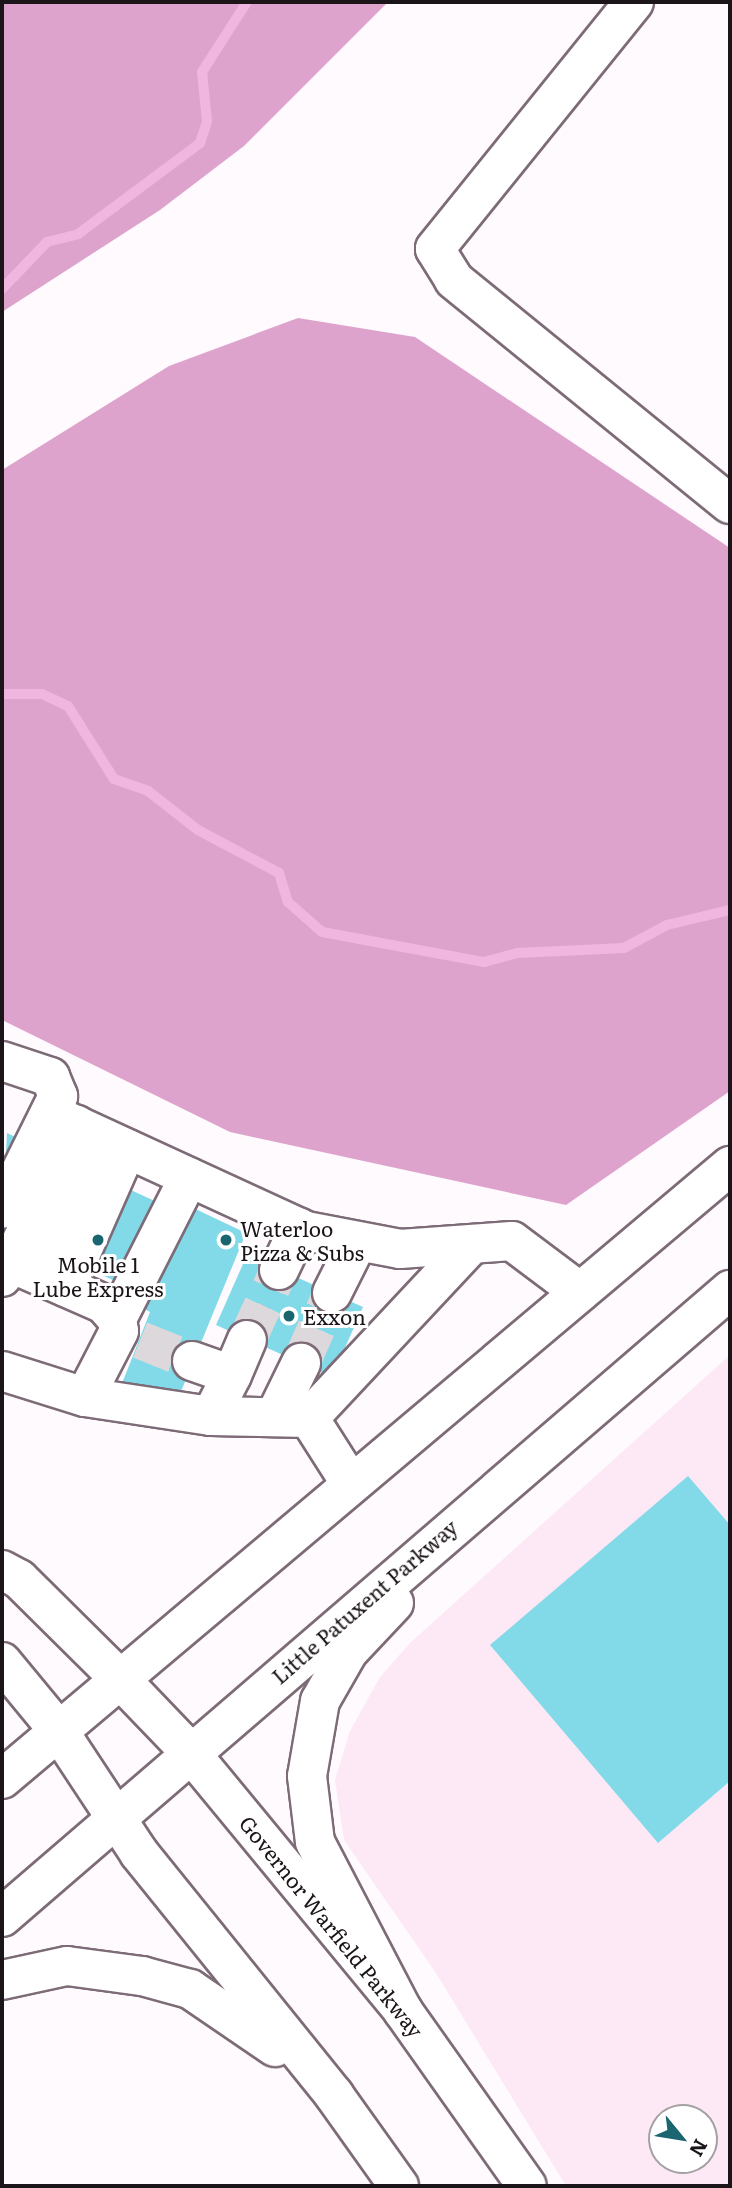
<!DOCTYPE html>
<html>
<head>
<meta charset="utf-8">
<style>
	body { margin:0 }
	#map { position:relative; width:732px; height:2188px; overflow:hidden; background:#fefafd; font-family:Literata,serif }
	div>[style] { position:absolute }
	.built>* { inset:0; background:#fde8f6 }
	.forest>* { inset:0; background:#dea3cd }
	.stream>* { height:10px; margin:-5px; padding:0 5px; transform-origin:5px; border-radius:5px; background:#f1b6e0 }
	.building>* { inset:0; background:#82dae8 }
	.minor-tunnel>* { height:38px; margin-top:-19px; transform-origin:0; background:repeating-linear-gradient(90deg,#dcd8db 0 38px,transparent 0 57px) }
	.roads { filter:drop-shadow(2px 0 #7d6b77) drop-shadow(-2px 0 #7d6b77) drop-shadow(0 2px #7d6b77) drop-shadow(0 -2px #7d6b77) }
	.minor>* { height:38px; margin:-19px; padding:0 19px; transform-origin:19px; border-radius:19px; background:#fff }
	.major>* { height:38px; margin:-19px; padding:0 19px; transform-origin:19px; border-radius:19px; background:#fff }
	.dots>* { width:19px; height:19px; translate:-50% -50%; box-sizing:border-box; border:4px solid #fff; border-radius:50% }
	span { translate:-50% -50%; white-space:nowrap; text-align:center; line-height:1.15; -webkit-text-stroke:6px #fff; paint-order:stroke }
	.poi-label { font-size:21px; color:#1b1419 }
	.left { translate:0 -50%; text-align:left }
	.street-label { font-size:21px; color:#1b1419 }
	.frame { position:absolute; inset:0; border:4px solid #1b1419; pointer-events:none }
	.north { position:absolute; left:648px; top:2104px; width:70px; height:70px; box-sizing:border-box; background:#fff; border:2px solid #a4a1a3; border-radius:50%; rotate:120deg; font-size:19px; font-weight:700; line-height:28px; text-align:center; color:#1b1419 }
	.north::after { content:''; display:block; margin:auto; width:24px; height:32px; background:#1a6570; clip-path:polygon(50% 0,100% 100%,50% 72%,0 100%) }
</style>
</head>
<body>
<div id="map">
	<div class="built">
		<i style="clip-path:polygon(evenodd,730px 1355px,730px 2186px,566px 2186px,436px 1973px,344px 1840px,335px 1780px,350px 1731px,380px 1677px,410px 1643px,730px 1355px,662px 2118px,704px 2118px,704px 2160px,662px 2160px,662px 2118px)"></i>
	</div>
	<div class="forest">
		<i style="clip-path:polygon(2px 2px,388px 2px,244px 146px,160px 210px,2px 312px)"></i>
		<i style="clip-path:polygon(298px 318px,415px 337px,730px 548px,730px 1091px,566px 1205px,230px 1132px,2px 1020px,2px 470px,169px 366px)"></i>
	</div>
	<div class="stream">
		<i style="left:2px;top:289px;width:65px;rotate:-46.2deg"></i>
		<i style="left:47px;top:242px;width:32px;rotate:-14deg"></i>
		<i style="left:78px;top:234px;width:152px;rotate:-36.7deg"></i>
		<i style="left:200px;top:143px;width:23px;rotate:-72deg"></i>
		<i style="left:207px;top:121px;width:49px;rotate:-95.8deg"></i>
		<i style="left:202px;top:72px;width:83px;rotate:-57.3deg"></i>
		<i style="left:2px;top:694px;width:40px"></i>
		<i style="left:42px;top:694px;width:29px;rotate:25deg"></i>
		<i style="left:68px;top:706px;width:86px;rotate:57.8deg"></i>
		<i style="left:114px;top:779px;width:36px;rotate:19deg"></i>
		<i style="left:148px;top:791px;width:63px;rotate:38deg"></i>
		<i style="left:198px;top:830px;width:92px;rotate:28deg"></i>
		<i style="left:279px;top:873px;width:30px;rotate:73deg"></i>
		<i style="left:288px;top:902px;width:45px;rotate:41.4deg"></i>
		<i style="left:322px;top:932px;width:165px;rotate:10.5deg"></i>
		<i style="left:484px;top:962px;width:35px;rotate:-15deg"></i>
		<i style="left:518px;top:953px;width:106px;rotate:-2.7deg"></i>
		<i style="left:624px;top:948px;width:49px;rotate:-28.1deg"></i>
		<i style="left:667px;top:925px;width:65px;rotate:-13.4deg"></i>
	</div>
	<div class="building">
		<i style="clip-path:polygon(7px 1133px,183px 1214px,187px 1205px,246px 1233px,175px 1406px,121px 1386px,150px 1312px,139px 1306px,145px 1295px,5px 1230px,2px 1237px)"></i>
		<i style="clip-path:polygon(247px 1255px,363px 1307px,332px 1377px,216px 1325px)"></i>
		<i style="clip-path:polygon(688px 1476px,730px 1525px,730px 1781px,658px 1843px,490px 1645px)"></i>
	</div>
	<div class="minor-tunnel">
		<i style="left:140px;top:1340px;width:56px;rotate:22deg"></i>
		<i style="left:247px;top:1340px;width:77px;rotate:-65.4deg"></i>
		<i style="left:301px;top:1363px;width:77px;rotate:-66.1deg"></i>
	</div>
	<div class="roads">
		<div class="minor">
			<i style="left:634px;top:2px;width:317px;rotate:128.9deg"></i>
			<i style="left:435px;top:249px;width:36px;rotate:58deg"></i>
			<i style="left:454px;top:280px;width:355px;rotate:39.1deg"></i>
			<i style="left:2px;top:1061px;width:51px;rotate:18.4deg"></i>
			<i style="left:50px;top:1077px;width:21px;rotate:67deg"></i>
			<i style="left:58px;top:1096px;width:126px;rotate:116.4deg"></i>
			<i style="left:54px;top:1115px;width:277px;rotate:24.7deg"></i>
			<i style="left:306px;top:1231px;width:96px;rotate:10.8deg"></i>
			<i style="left:400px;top:1249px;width:112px;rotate:-4.1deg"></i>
			<i style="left:512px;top:1241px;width:85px;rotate:36.9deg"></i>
			<i style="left:11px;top:1263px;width:153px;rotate:-64.4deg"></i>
			<i style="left:279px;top:1270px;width:47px;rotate:-64.5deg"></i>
			<i style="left:38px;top:1274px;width:149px;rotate:-64.1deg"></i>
			<i style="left:2px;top:1277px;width:17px;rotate:-57deg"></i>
			<i style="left:11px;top:1263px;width:102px;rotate:23.8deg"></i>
			<i style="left:104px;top:1304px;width:20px;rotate:49deg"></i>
			<i style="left:117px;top:1319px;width:12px;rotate:81deg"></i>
			<i style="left:119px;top:1331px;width:74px;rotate:117.3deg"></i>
			<i style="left:66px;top:1287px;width:151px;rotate:-66.2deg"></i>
			<i style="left:332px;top:1293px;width:58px;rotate:-63.4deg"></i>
			<i style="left:117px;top:1319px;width:159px;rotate:-63.1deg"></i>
			<i style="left:192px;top:1361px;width:42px;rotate:19.3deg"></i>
			<i style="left:232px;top:1375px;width:46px;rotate:117.1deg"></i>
			<i style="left:2px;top:1371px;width:87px;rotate:17.4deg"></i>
			<i style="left:85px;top:1397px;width:127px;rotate:8.6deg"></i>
			<i style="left:211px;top:1416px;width:98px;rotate:1.2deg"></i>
			<i style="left:309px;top:1418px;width:78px;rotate:57.5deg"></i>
			<i style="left:232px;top:1375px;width:38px;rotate:-67deg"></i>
			<i style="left:276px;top:1414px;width:57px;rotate:-63.9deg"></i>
			<i style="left:309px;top:1418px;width:238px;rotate:-46.9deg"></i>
			<i style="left:2px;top:1570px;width:19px;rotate:28deg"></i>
			<i style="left:19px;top:1579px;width:142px;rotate:44.7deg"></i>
			<i style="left:2px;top:1662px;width:88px;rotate:50.5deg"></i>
		</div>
		<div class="major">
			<i style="left:394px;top:1603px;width:67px;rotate:133.2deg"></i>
			<i style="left:348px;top:1652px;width:56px;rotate:119.7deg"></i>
			<i style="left:320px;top:1701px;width:76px;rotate:99.8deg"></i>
			<i style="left:307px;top:1776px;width:66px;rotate:83.1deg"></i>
			<i style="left:315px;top:1842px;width:191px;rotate:62.5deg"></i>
			<i style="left:120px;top:1679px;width:100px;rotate:46.2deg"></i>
			<i style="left:189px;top:1751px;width:337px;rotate:50.5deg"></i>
			<i style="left:403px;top:2011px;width:214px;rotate:54.7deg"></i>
			<i style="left:58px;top:1730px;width:147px;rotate:56.6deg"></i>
			<i style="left:139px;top:1853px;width:311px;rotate:51.1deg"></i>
			<i style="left:334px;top:2095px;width:112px;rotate:54.5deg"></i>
			<i style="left:2px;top:1779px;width:952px;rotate:-40.1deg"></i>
			<i style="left:2px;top:1917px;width:961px;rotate:-40.74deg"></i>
			<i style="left:2px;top:1980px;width:66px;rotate:-12.2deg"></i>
			<i style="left:67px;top:1966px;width:76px;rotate:7.6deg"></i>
			<i style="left:142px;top:1976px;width:50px;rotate:15.2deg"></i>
			<i style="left:190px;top:1989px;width:103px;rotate:34.3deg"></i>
		</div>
	</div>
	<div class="dots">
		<i style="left:98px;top:1240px;background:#1a6570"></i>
		<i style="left:226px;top:1240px;background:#1a6570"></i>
		<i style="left:289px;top:1316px;background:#1a6570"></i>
	</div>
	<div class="poi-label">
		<span class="left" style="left:240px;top:1240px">Waterloo<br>Pizza &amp; Subs</span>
		<span style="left:98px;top:1276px">Mobile 1<br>Lube Express</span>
		<span class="left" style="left:303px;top:1316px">Exxon</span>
	</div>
	<div class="street-label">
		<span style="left:364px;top:1601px;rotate:-41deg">Little Patuxent Parkway</span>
		<span style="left:332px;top:1926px;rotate:51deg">Governor Warfield Parkway</span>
	</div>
	<div class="frame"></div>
	<div class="north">N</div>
</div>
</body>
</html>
